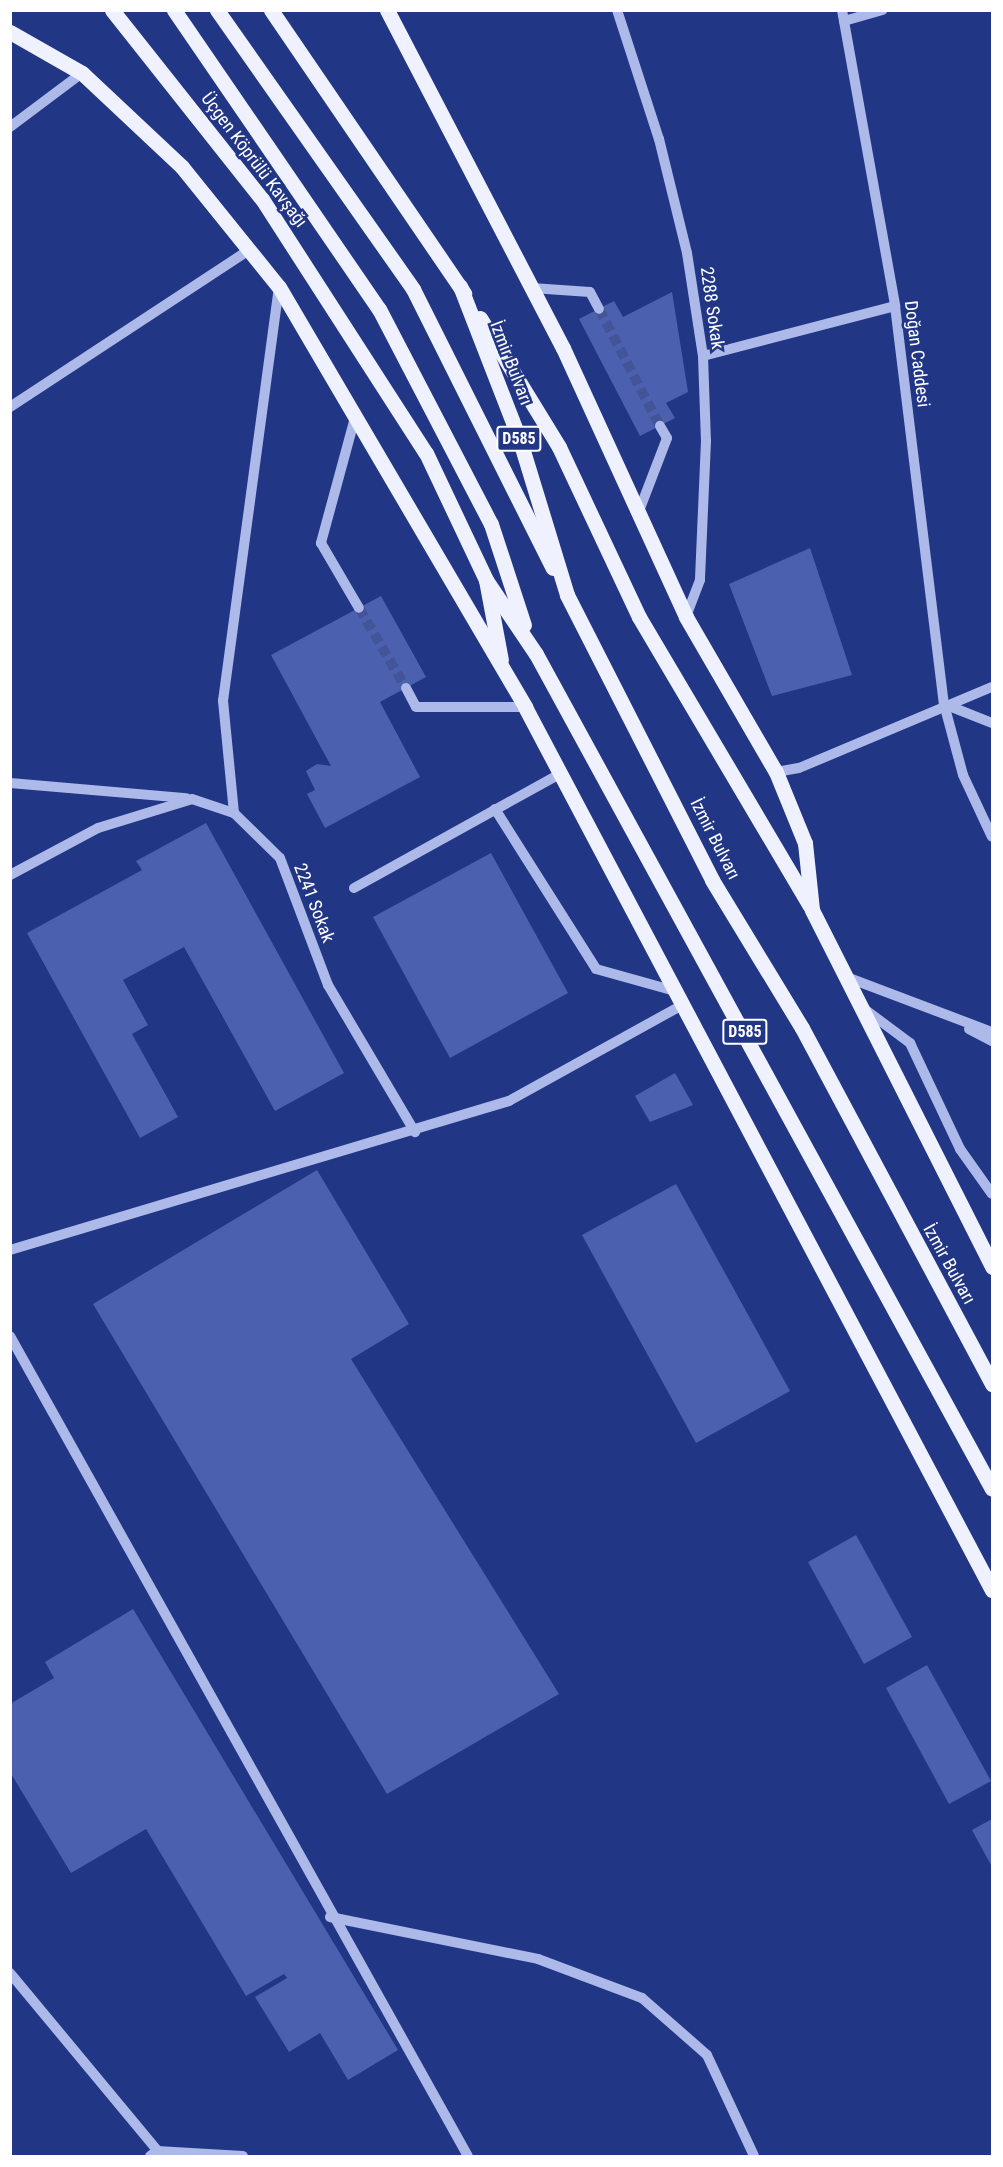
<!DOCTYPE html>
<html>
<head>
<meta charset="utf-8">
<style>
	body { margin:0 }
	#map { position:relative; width:1003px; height:2167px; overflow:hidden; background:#223686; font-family:"Roboto Condensed",sans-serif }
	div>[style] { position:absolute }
	.building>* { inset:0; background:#4b60ae }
	.minor-tunnel>* { height:10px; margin-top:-5px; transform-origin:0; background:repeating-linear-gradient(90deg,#435498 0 10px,transparent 0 15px) }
	.minor>* { height:10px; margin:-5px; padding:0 5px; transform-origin:5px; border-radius:5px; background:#acb9e9 }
	.major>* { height:15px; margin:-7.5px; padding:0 7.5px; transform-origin:7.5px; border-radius:7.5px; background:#eff1fe }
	span { translate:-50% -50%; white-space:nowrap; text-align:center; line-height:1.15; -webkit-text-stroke:5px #223686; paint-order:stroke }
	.shield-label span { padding:2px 4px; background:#223686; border:2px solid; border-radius:4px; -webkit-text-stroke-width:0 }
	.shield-label { font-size:16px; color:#fff; font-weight:700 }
	.street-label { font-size:18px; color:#fff }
	.frame { position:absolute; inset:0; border:12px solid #fff; pointer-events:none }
</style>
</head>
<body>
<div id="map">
	<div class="building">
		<i style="clip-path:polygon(672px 292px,688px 392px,666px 403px,675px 418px,640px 436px,579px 319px,614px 301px,623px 317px)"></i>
		<i style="clip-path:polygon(810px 548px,852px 675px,772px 696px,729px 584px)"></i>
		<i style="clip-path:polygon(381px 596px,426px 677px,380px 702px,420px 777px,325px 828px,307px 794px,315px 790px,306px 771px,317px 764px,331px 766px,271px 655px)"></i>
		<i style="clip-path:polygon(206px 823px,344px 1073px,275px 1111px,184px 947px,123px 980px,148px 1025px,132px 1034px,178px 1117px,140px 1138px,27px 933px,142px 870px,136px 861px)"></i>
		<i style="clip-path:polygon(491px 853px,568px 993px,450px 1058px,373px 917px)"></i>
		<i style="clip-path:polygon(675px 1073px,693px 1105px,650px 1122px,635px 1096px)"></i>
		<i style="clip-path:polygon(317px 1170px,409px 1324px,351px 1359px,559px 1694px,387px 1794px,93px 1304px)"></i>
		<i style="clip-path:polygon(676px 1184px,790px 1391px,696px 1443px,582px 1235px)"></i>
		<i style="clip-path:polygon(856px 1535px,912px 1637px,864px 1664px,808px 1562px)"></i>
		<i style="clip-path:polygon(133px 1609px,398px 2050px,348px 2080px,320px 2033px,289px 2052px,255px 1997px,287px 1978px,284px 1974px,246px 1996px,146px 1829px,71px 1873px,10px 1772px,10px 1704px,54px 1678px,45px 1662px)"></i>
		<i style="clip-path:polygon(927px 1665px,991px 1781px,949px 1804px,886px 1688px)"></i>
		<i style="clip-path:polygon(992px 1819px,992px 1867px,972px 1830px)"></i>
	</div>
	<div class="minor-tunnel">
		<i style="left:599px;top:309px;width:132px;rotate:62.5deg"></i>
		<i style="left:359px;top:608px;width:93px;rotate:59.6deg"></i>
	</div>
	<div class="minor">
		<i style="left:617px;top:10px;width:136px;rotate:72deg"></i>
		<i style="left:659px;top:139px;width:117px;rotate:76.2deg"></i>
		<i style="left:687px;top:253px;width:104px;rotate:81.2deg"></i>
		<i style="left:703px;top:356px;width:85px;rotate:88deg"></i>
		<i style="left:706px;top:441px;width:139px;rotate:92.5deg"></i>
		<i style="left:700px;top:580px;width:40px;rotate:111deg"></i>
		<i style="left:842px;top:10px;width:301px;rotate:79.8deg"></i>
		<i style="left:895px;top:306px;width:401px;rotate:83deg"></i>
		<i style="left:944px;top:704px;width:73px;rotate:75deg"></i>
		<i style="left:963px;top:775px;width:68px;rotate:64.9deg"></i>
		<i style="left:844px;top:21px;width:40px;rotate:-16deg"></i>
		<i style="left:10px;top:127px;width:90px;rotate:-36.9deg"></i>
		<i style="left:532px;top:288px;width:58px;rotate:3.9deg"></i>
		<i style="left:590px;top:292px;width:19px;rotate:62deg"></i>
		<i style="left:703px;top:356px;width:198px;rotate:-14.6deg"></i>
		<i style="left:10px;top:407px;width:286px;rotate:-33.3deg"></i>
		<i style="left:356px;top:414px;width:134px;rotate:105.2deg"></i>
		<i style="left:321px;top:543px;width:75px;rotate:59.7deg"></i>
		<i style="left:639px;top:511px;width:78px;rotate:-69deg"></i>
		<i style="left:667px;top:438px;width:14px;rotate:-120deg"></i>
		<i style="left:406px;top:688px;width:21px;rotate:62deg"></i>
		<i style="left:416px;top:707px;width:109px"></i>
		<i style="left:944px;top:704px;width:52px;rotate:21.6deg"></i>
		<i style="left:776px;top:772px;width:23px;rotate:-10deg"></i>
		<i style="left:799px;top:768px;width:209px;rotate:-22.8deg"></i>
		<i style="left:10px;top:783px;width:177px;rotate:4.9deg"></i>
		<i style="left:495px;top:809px;width:189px;rotate:57.7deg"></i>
		<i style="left:596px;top:969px;width:82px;rotate:15.6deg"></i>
		<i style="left:234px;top:813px;width:113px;rotate:-95.6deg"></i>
		<i style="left:223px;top:701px;width:418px;rotate:-82.3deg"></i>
		<i style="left:10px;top:875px;width:100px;rotate:-28.1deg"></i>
		<i style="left:98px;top:828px;width:98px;rotate:-17.1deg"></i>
		<i style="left:192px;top:799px;width:44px;rotate:18.4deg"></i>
		<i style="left:234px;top:813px;width:64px;rotate:44.4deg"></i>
		<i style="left:280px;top:858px;width:136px;rotate:69.3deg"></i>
		<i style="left:328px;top:985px;width:171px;rotate:59.4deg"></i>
		<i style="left:354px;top:888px;width:235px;rotate:-29deg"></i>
		<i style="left:849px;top:978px;width:153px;rotate:20.7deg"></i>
		<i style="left:867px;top:1011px;width:54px;rotate:36.7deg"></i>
		<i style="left:910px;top:1043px;width:117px;rotate:64.7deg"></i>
		<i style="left:960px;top:1149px;width:55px;rotate:54.6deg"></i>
		<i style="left:969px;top:1029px;width:26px;rotate:28deg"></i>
		<i style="left:10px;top:1250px;width:521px;rotate:-16.63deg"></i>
		<i style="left:509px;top:1101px;width:198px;rotate:-29deg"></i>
		<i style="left:10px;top:1336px;width:939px;rotate:60.82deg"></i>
		<i style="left:330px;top:1917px;width:212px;rotate:11.4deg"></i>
		<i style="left:538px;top:1959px;width:111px;rotate:20.6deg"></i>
		<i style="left:642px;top:1998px;width:86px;rotate:41.2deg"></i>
		<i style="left:707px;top:2055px;width:111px;rotate:65deg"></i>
		<i style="left:10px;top:1973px;width:238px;rotate:50.3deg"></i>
		<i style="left:150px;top:2156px;width:9px;rotate:-36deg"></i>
		<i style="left:157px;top:2151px;width:86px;rotate:3.3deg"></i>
	</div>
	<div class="major">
		<i style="left:112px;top:10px;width:241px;rotate:51.6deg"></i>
		<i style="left:262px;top:199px;width:302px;rotate:57.2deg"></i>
		<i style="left:426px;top:453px;width:140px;rotate:64.7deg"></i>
		<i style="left:486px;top:580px;width:81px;rotate:79.4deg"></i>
		<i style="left:174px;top:10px;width:363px;rotate:55.6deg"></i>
		<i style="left:379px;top:309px;width:242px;rotate:62.5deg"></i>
		<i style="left:491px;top:524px;width:106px;rotate:71.9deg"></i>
		<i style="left:217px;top:10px;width:341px;rotate:54.9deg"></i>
		<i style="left:413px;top:289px;width:312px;rotate:63.4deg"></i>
		<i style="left:271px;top:10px;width:343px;rotate:55.7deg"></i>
		<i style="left:387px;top:10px;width:381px;rotate:62.5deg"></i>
		<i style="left:563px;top:348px;width:296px;rotate:65.4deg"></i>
		<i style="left:686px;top:617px;width:179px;rotate:59.9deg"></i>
		<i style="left:776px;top:772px;width:77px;rotate:67.8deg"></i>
		<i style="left:805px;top:843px;width:67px;rotate:84deg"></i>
		<i style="left:812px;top:910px;width:400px;rotate:63.2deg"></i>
		<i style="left:10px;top:32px;width:83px;rotate:29.7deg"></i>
		<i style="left:82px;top:73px;width:137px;rotate:43.2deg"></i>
		<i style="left:182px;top:167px;width:154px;rotate:51.1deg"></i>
		<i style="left:279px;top:287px;width:487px;rotate:59.6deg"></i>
		<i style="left:525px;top:707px;width:999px;rotate:62.13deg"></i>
		<i style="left:460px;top:286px;width:166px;rotate:68.8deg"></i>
		<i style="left:520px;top:441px;width:161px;rotate:73deg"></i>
		<i style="left:567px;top:595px;width:320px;rotate:63deg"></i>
		<i style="left:712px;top:880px;width:173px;rotate:58.7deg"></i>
		<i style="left:802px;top:1028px;width:404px;rotate:61.9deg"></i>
		<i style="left:480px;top:318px;width:151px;rotate:58.5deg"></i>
		<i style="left:559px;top:447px;width:188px;rotate:64.8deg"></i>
		<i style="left:639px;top:617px;width:336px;rotate:59.4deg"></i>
		<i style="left:486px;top:580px;width:89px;rotate:56deg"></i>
		<i style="left:536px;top:654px;width:951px;rotate:61.36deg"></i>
	</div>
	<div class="shield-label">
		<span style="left:519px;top:439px">D585</span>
		<span style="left:745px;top:1032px">D585</span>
	</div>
	<div class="street-label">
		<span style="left:254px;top:160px;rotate:53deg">Üçgen Köprülü Kavşağı</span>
		<span style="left:712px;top:308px;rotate:82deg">2288 Sokak</span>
		<span style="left:917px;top:354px;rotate:83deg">Doğan Caddesi</span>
		<span style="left:511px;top:363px;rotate:69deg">İzmir Bulvarı</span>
		<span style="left:715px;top:839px;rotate:63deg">İzmir Bulvarı</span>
		<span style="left:314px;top:903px;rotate:69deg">2241 Sokak</span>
		<span style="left:949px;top:1264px;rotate:61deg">İzmir Bulvarı</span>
	</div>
	<div class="frame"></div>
</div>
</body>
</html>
